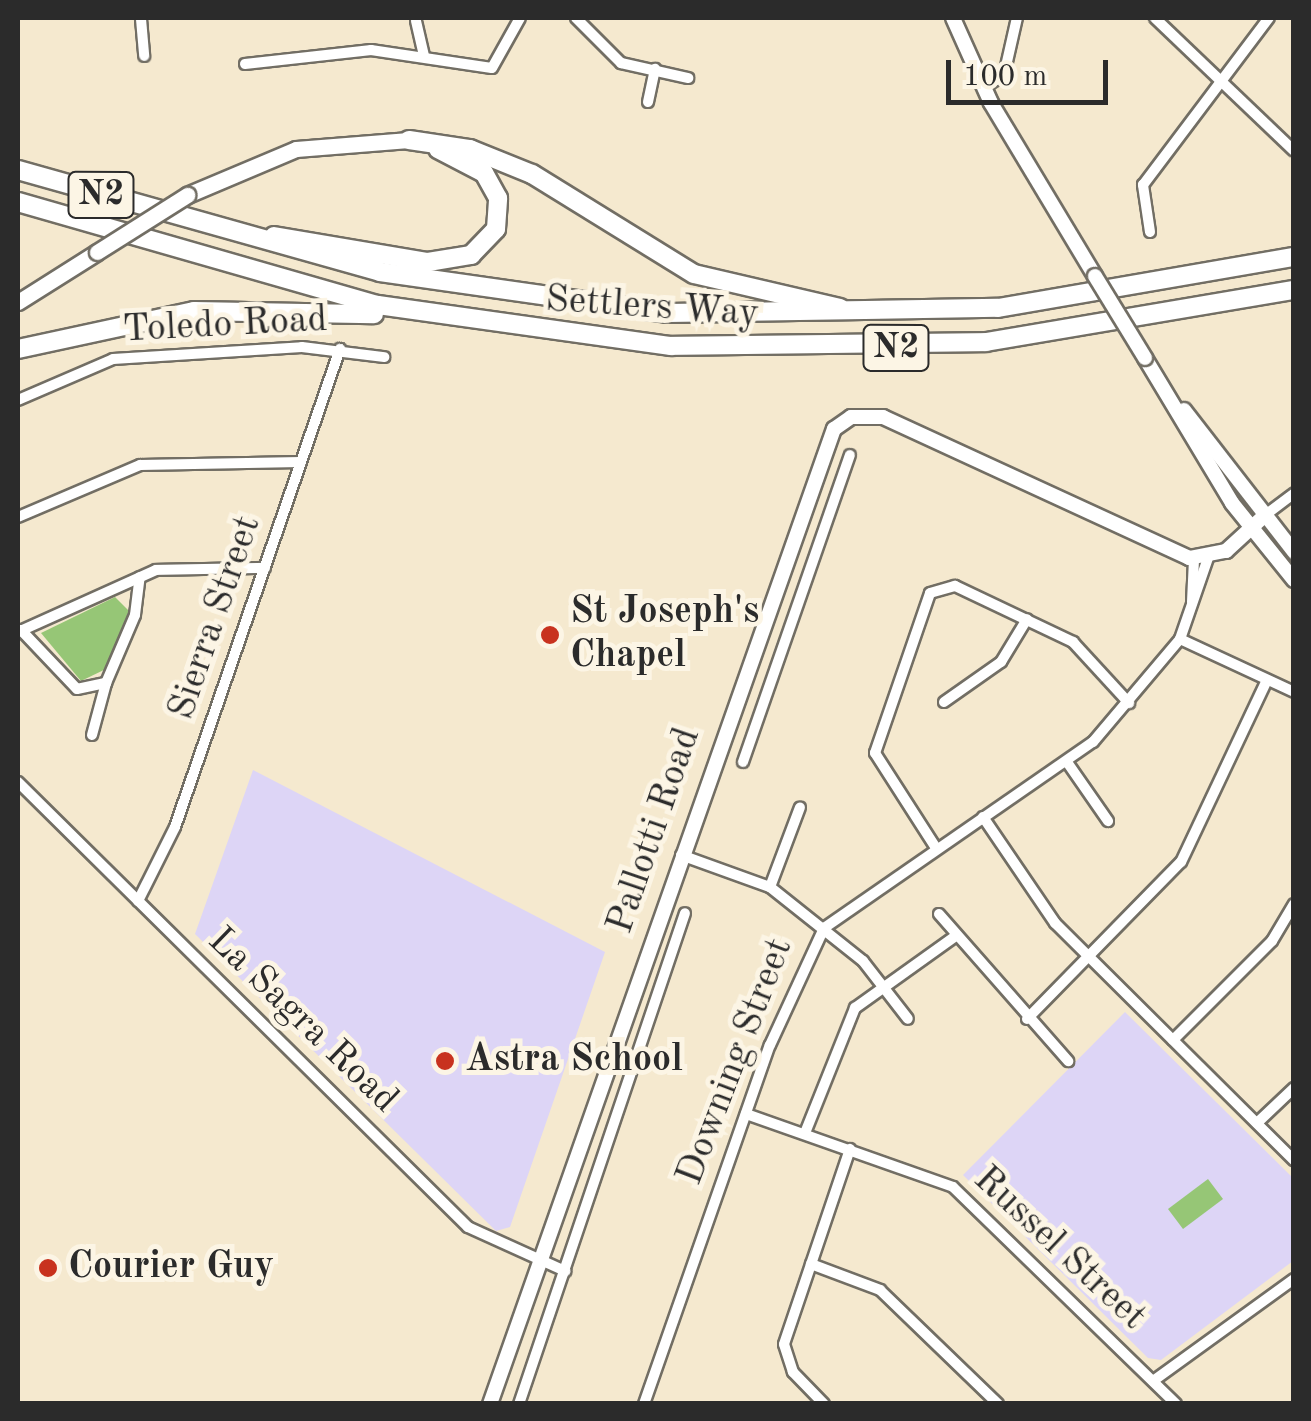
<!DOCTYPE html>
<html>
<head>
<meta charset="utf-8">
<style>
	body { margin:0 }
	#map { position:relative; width:1311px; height:1421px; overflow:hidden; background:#f5e9cf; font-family:"Old Standard TT",serif }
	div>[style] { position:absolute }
	.built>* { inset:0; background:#ddd5f6 }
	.green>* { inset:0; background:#96c676 }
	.roads { filter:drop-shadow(2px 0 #726e64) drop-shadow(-2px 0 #726e64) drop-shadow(0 2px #726e64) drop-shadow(0 -2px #726e64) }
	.street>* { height:10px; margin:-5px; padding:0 5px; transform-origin:5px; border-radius:5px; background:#fff }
	.secondary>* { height:14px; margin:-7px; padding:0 7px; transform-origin:7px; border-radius:7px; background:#fff }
	.primary>* { height:15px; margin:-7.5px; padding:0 7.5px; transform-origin:7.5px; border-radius:7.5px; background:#fff }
	.highway>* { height:18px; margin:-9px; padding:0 9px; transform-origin:9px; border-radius:9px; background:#fff }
	.bridges { filter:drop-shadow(2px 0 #726e64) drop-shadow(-2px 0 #726e64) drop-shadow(0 2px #726e64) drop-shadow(0 -2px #726e64) }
	.secondary-bridge>* { height:14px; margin:-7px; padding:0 7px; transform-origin:7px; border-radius:7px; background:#fff }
	.primary-bridge>* { height:15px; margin:-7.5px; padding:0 7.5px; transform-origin:7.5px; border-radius:7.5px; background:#fff }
	.dots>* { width:28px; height:28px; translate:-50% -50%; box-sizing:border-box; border:5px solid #fcf5e5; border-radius:50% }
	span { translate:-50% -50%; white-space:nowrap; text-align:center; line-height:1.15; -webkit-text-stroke:10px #fcf5e5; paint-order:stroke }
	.shield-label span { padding:2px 8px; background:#fcf5e5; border:2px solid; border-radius:8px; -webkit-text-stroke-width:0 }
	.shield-label { font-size:35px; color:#2b2b2b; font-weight:700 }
	.street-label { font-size:38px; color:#2b2b2b }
	.poi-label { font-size:38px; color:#2b2b2b; font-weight:700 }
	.left { translate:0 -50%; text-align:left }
	.frame { position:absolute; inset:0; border:20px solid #2b2b2b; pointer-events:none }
	.scale { position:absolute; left:946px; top:60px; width:162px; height:45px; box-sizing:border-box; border:5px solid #2b2b2b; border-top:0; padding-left:12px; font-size:30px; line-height:35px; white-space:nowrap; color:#2b2b2b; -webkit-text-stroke:8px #fcf5e5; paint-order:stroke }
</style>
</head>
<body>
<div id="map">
	<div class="built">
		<i style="clip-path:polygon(253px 770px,605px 952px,510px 1227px,496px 1231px,195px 934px)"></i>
		<i style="clip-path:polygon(1125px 1012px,1293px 1178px,1293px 1261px,1161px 1360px,1148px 1358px,963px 1175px)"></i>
	</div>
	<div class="green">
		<i style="clip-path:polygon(115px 597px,129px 611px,108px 668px,81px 681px,41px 633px)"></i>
		<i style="clip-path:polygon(1208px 1179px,1223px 1199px,1183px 1229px,1168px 1209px)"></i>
	</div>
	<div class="roads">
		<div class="street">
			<i style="left:576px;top:18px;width:64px;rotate:45deg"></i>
			<i style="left:621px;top:63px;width:69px;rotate:12.6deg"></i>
			<i style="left:1155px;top:18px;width:192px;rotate:43.7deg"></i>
			<i style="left:141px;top:19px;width:37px;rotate:85deg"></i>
			<i style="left:416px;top:21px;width:37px;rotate:77deg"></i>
			<i style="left:245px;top:64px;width:127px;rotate:-6.3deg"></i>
			<i style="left:371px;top:50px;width:122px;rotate:8.5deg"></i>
			<i style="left:492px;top:68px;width:57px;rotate:-60.8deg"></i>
			<i style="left:983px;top:88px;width:25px;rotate:-32deg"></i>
			<i style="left:1004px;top:75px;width:58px;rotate:-77.2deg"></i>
			<i style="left:648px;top:102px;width:34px;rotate:-78deg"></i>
			<i style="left:1150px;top:232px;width:48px;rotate:-98.5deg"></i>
			<i style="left:1143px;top:185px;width:209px;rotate:-53deg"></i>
			<i style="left:18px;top:400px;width:103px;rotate:-23.3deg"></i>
			<i style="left:113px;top:359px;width:189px;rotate:-3.6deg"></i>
			<i style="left:302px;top:347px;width:83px;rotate:7deg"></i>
			<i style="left:1264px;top:516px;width:38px;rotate:-37deg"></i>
			<i style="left:18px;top:517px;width:133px;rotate:-23.1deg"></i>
			<i style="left:140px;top:465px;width:161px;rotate:-1.1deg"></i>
			<i style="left:1192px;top:602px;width:43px;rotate:-87.3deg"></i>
			<i style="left:21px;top:630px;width:81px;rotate:46.5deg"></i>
			<i style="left:77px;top:689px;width:30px;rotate:-12deg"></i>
			<i style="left:106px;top:683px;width:74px;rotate:-66.9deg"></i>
			<i style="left:135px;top:615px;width:38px;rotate:-83deg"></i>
			<i style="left:18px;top:632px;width:151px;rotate:-24.2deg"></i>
			<i style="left:156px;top:570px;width:109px;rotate:-1.1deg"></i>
			<i style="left:1180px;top:639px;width:126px;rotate:24.9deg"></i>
			<i style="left:944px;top:702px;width:70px;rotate:-35.1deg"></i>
			<i style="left:1001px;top:662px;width:50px;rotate:-58.8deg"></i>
			<i style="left:92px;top:735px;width:54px;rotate:-74.9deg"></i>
			<i style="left:743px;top:762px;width:325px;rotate:-70.8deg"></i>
			<i style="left:1067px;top:762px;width:72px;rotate:55.2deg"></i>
			<i style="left:18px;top:782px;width:633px;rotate:44.68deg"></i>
			<i style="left:468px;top:1227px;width:107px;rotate:24.4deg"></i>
			<i style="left:983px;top:817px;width:128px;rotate:55.8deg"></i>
			<i style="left:1055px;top:923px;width:337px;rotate:44.8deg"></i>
			<i style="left:936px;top:848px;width:113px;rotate:-122.7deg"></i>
			<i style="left:875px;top:753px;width:169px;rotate:-71deg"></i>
			<i style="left:930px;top:593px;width:26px;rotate:-16deg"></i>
			<i style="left:955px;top:586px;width:131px;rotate:25.4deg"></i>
			<i style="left:1073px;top:642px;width:83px;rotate:47.4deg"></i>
			<i style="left:681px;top:855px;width:95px;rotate:19.8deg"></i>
			<i style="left:770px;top:887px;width:119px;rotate:38.5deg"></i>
			<i style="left:863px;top:961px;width:73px;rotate:52.2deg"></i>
			<i style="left:770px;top:887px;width:85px;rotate:-69.4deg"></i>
			<i style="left:138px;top:901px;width:83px;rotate:-63.4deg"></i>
			<i style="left:175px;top:827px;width:506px;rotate:-70.96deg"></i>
			<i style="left:939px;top:914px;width:196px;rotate:48.7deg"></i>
			<i style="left:1027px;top:1019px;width:220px;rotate:-45.6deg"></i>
			<i style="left:1181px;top:862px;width:201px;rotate:-64.7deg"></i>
			<i style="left:1173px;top:1040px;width:140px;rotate:-45deg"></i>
			<i style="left:1272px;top:941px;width:43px;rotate:-59.3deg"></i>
			<i style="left:746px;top:1114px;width:219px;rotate:19.4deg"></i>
			<i style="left:953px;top:1187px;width:311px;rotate:44.2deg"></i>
			<i style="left:1257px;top:1123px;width:51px;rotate:-43.4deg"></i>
			<i style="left:805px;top:1133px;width:135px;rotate:-68.2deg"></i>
			<i style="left:855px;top:1008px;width:122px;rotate:-35.6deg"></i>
			<i style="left:811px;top:1264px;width:74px;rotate:20.6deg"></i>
			<i style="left:880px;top:1290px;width:164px;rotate:44deg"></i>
			<i style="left:1153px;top:1381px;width:174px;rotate:-35.9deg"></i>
			<i style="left:519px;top:1404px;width:518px;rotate:-71.32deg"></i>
			<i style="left:644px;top:1404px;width:380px;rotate:-70.7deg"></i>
			<i style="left:770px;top:1045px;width:129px;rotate:-65.2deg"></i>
			<i style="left:824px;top:928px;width:327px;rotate:-34.7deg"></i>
			<i style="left:1093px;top:742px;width:135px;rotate:-49.8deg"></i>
			<i style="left:1180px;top:639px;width:86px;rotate:-70.9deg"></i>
			<i style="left:824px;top:1404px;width:45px;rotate:-134.1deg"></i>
			<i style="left:793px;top:1372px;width:29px;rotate:-108deg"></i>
			<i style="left:784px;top:1344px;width:206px;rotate:-71.3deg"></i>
		</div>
		<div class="secondary">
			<i style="left:953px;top:18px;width:93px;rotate:65.9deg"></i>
			<i style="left:991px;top:103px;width:202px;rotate:59deg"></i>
			<i style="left:1145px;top:358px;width:169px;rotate:59deg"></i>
			<i style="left:1232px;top:503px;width:99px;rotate:51.2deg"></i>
			<i style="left:1184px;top:410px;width:180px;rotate:52.2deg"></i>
			<i style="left:490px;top:1404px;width:1034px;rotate:-70.57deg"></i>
			<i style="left:834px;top:429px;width:21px;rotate:-35deg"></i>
			<i style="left:851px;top:417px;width:32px"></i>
			<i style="left:883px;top:417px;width:337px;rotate:24.7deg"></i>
			<i style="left:1189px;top:558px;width:38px;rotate:-11deg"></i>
			<i style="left:1226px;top:551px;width:52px;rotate:-42.6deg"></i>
		</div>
		<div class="primary">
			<i style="left:187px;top:195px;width:118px;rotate:-22.9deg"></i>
			<i style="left:296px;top:149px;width:113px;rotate:-4.6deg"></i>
			<i style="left:18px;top:302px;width:93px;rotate:-32.3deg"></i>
		</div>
		<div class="highway">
			<i style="left:409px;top:140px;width:62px;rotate:8.4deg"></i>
			<i style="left:470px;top:149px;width:67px;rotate:22deg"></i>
			<i style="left:532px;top:174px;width:190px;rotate:31.7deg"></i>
			<i style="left:694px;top:274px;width:150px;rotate:13.1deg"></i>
			<i style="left:18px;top:170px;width:376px;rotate:15.7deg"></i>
			<i style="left:380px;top:272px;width:291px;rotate:8.1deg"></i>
			<i style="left:668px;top:313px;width:330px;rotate:-0.9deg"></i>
			<i style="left:998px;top:308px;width:300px;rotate:-9.8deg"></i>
			<i style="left:18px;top:202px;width:374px;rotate:16deg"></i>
			<i style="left:378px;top:305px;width:296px;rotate:8deg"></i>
			<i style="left:671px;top:346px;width:315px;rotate:-0.7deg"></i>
			<i style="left:986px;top:342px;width:312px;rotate:-9.6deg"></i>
			<i style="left:274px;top:236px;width:156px;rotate:9.6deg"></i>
			<i style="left:428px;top:262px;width:44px;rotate:-9.2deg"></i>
			<i style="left:471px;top:255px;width:36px;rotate:-46deg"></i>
			<i style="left:496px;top:229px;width:31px;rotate:-86deg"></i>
			<i style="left:498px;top:198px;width:29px;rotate:-119deg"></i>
			<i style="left:484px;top:173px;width:52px;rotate:-152.4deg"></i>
			<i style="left:18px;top:349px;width:180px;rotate:-12.2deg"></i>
			<i style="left:194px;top:311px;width:180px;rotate:1deg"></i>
		</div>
	</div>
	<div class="bridges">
		<div class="secondary-bridge">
			<i style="left:1095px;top:276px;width:96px;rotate:58.6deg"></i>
		</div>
		<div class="primary-bridge">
			<i style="left:97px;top:252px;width:107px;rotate:-32.3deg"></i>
		</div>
	</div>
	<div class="dots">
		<i style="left:550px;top:635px;background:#c8321e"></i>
		<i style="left:445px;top:1061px;background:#c8321e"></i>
		<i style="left:48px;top:1268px;background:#c8321e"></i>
	</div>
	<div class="shield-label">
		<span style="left:101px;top:195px">N2</span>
		<span style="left:896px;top:348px">N2</span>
	</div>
	<div class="street-label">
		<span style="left:652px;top:308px;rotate:4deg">Settlers Way</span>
		<span style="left:225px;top:326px;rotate:-3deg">Toledo Road</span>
		<span style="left:216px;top:618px;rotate:-71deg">Sierra Street</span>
		<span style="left:655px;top:831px;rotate:-71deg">Pallotti Road</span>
		<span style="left:302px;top:1021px;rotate:44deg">La Sagra Road</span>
		<span style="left:736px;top:1062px;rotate:-69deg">Downing Street</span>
		<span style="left:1059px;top:1249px;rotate:43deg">Russel Street</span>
	</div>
	<div class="poi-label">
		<span class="left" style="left:570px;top:635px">St Joseph's<br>Chapel</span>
		<span class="left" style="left:465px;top:1061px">Astra School</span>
		<span class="left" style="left:68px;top:1268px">Courier Guy</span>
	</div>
	<div class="frame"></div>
	<div class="scale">100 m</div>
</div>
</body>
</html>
